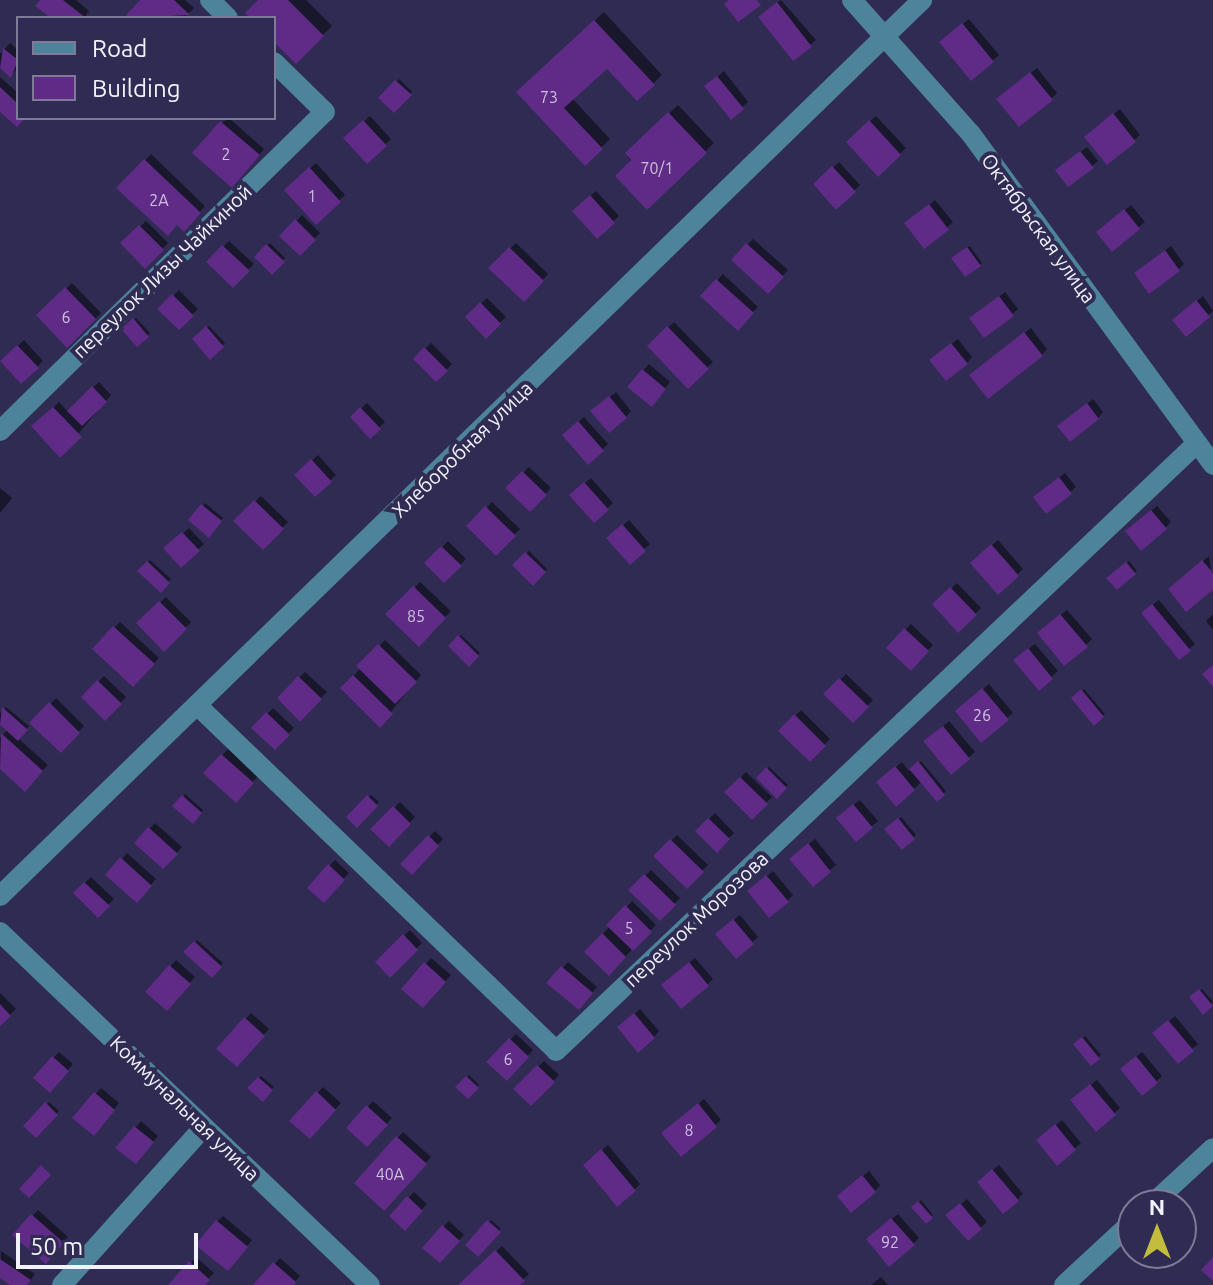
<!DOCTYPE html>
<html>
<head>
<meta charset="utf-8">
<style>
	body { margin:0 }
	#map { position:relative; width:1213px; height:1285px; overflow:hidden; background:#302b52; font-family:Ubuntu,sans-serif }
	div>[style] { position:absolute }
	.shadow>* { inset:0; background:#0007 }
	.building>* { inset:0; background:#5f2b86 }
	.minor>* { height:20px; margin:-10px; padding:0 10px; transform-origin:10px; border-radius:10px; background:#4e849b }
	span { translate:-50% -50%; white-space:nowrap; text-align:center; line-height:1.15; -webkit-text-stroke:8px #302b52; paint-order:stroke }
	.number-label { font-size:16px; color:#cdc0de }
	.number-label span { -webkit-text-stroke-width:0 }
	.street-label { font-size:20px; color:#f2f2fc }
	.legend { position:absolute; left:16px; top:16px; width:260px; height:104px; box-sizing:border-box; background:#302b52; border:2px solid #7e7b96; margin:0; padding:10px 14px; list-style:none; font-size:24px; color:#f2f2fc }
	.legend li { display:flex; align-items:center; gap:16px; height:40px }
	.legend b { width:40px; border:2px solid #7e7b96 }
	.north { position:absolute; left:1117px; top:1189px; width:80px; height:80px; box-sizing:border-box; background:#302b52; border:2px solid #7e7b96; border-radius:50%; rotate:0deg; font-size:22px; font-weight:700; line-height:32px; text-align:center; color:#f2f2fc }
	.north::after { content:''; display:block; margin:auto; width:28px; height:36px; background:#c2bd3f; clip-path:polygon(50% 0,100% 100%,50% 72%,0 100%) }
	.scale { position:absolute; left:16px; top:1233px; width:182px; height:36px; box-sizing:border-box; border:4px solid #f2f2fc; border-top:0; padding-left:10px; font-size:24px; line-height:28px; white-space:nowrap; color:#f2f2fc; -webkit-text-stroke:6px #302b52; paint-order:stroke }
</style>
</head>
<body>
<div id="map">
	<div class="shadow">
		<i style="clip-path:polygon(43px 0,76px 0,89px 11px,84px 18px,54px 18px)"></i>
		<i style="clip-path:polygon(143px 0,185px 0,194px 8px,184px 18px,132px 18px,128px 15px)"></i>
		<i style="clip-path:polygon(261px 0,306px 0,332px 26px,296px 61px,274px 39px,274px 18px,253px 18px)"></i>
		<i style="clip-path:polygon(781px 0,816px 40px,793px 59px,766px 11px)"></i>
		<i style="clip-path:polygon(604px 12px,662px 75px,637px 99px,607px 66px,572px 98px,610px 139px,585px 163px,528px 83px)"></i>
		<i style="clip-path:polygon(969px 19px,999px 55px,971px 78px,947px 37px)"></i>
		<i style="clip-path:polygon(10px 43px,18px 50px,18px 68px,11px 75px,0 66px,0 54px)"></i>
		<i style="clip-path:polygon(1037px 68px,1057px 93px,1052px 98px,1004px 94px)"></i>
		<i style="clip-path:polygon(724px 71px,748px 102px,731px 117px,712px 81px)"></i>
		<i style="clip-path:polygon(0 77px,18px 93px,18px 118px,23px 118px,17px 125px,0 110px)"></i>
		<i style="clip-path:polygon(399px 79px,412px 92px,394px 110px,381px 98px)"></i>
		<i style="clip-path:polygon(678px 105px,714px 143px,647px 207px,627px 153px)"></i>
		<i style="clip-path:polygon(1120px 109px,1140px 135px,1107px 162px,1092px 131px)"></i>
		<i style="clip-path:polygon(370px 116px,391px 139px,367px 161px,346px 138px)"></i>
		<i style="clip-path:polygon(876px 116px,906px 148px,878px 174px,848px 142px)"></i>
		<i style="clip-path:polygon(229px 118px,264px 149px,238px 180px,222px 123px)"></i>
		<i style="clip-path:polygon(1087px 147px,1098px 161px,1092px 166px,1063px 165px)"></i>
		<i style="clip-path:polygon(151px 154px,205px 206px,184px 229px,119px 188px)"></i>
		<i style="clip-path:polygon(839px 162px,860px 185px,836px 207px,815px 184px)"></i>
		<i style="clip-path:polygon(316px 163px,345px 195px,316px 222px,287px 190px)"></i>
		<i style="clip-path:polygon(596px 191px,619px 216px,597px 236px,574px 211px)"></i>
		<i style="clip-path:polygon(935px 200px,953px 222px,925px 246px,912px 218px)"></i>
		<i style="clip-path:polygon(1131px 205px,1145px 222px,1112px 249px,1104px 227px)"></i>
		<i style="clip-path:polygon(302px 215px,320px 233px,300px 253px,282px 236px)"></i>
		<i style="clip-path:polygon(146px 221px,168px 243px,145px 266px,123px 243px)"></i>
		<i style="clip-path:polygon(753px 239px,788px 270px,768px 291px,733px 260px)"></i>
		<i style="clip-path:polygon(229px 241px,254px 264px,233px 285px,209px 262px)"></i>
		<i style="clip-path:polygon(270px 243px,285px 258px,272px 272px,256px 257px)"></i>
		<i style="clip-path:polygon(516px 243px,548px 274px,524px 300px,491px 268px)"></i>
		<i style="clip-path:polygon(970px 246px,982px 263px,980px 265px,956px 256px)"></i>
		<i style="clip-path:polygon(1171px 246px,1184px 264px,1179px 269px,1142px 267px)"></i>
		<i style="clip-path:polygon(723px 274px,758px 307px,737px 328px,703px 296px)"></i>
		<i style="clip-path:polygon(72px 283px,101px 313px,67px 345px,39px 315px)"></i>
		<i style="clip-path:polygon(179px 290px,198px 309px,179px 328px,160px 309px)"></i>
		<i style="clip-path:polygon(1005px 292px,1018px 309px,1012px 314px,977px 313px)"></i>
		<i style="clip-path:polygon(1203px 296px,1213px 311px,1186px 334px,1180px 315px)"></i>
		<i style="clip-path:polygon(487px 298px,506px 317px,486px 336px,468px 317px)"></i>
		<i style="clip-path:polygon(136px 318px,150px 333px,137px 344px,124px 329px)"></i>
		<i style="clip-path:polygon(674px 322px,713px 362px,688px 386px,650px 346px)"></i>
		<i style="clip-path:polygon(209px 326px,225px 343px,210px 357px,194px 339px)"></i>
		<i style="clip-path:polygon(1031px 328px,1047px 349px,1042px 355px,977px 370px)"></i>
		<i style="clip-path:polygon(958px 339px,972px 357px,967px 363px,937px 355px)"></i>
		<i style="clip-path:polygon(24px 340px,43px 361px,22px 381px,3px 360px)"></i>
		<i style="clip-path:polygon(431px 343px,452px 364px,436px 380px,415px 359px)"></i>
		<i style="clip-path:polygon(649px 364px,670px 382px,657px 399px,629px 386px)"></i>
		<i style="clip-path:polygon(99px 382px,111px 395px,60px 455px,34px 427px,59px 402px,68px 412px)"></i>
		<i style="clip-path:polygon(616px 392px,631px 411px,626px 417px,599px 406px)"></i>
		<i style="clip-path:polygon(1093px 399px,1103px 412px,1098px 418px,1066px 421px)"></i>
		<i style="clip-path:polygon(367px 403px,385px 422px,370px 436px,352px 417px)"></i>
		<i style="clip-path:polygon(584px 417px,608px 444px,588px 462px,564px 435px)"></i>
		<i style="clip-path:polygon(318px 455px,336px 475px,315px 495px,297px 475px)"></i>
		<i style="clip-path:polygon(529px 467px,551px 488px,530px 510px,508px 488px)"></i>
		<i style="clip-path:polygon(1065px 473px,1076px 487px,1047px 511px,1041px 492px)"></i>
		<i style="clip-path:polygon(591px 478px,613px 503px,594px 520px,572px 495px)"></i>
		<i style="clip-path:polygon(0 488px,12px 498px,0 513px)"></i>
		<i style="clip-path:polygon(261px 496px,288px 522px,263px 547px,236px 521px)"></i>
		<i style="clip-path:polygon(492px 502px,520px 529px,496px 553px,468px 526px)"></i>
		<i style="clip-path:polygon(205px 503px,223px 518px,209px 535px,190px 520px)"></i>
		<i style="clip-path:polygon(1157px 506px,1171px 522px,1165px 528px,1133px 526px)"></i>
		<i style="clip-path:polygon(629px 520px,650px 544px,630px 562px,609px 538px)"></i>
		<i style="clip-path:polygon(189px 528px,204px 544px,181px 565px,166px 549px)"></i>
		<i style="clip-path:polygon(998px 540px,1023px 569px,998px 592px,978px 558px)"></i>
		<i style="clip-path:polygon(448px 541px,466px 559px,444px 581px,426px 563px)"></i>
		<i style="clip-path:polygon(529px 551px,547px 569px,533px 583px,515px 565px)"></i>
		<i style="clip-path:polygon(1209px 556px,1213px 587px,1176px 584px)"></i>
		<i style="clip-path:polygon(150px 560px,171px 579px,161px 590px,140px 571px)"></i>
		<i style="clip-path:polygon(1129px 561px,1137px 571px,1117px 587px,1109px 578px)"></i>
		<i style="clip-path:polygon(420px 582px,451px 611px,419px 644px,388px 614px)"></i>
		<i style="clip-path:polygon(957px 583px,981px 608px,958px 630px,935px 604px)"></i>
		<i style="clip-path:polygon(166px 597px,191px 622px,164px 649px,138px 623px)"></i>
		<i style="clip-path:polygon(1159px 600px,1195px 644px,1189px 649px,1149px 608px)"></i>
		<i style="clip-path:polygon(1067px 610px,1092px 639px,1086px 645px,1045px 627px)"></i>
		<i style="clip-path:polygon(1213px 614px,1213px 630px,1206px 621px)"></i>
		<i style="clip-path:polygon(120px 622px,159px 658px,133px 685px,94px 649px)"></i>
		<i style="clip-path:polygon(911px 624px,933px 645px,910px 668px,888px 648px)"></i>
		<i style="clip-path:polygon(461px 635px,480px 653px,469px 664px,450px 646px)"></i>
		<i style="clip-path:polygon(385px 640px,421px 675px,380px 725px,343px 688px)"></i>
		<i style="clip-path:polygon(1035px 644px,1058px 671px,1039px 688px,1021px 654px)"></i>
		<i style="clip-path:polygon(305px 672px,327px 692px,300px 719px,279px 698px)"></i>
		<i style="clip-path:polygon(846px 674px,873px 700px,853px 720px,826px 694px)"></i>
		<i style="clip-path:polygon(104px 676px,126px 697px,105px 718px,83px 697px)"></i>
		<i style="clip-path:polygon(989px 684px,1013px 713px,1007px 718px,964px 706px)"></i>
		<i style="clip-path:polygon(1084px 689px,1105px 714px,1094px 723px,1073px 698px)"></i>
		<i style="clip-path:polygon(56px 698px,84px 726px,61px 750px,32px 723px)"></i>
		<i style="clip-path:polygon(6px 707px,29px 726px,18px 738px,48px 765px,25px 789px,0 767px,0 738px,8px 729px,0 722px,0 713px)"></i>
		<i style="clip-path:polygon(273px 708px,294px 728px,275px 747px,254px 728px)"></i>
		<i style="clip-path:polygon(801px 710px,830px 739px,810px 760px,780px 731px)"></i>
		<i style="clip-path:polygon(949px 721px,975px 752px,952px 772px,932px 736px)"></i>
		<i style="clip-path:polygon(228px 749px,258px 776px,236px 800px,206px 773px)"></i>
		<i style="clip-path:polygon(921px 761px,946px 791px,937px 799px,922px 781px,914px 789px,884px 777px,902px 762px,909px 771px)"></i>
		<i style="clip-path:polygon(769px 767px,788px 785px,777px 796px,758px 778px)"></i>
		<i style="clip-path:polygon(746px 772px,772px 797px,752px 817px,727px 792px)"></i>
		<i style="clip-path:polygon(185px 794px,203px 810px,193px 822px,175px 806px)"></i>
		<i style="clip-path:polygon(371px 795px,379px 802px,357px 825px,348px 817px)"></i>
		<i style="clip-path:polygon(860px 800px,878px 821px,856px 839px,844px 812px)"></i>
		<i style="clip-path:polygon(400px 802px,415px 817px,389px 844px,373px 829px)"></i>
		<i style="clip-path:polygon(715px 813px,734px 833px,717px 850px,697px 831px)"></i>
		<i style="clip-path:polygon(901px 817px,916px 835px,902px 847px,887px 829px)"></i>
		<i style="clip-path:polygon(155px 823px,182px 847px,163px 867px,136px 843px)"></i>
		<i style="clip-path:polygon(435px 831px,443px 839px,412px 872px,403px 864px)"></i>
		<i style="clip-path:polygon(677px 835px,708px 865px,687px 886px,656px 856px)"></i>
		<i style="clip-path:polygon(815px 839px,836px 865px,813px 884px,798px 853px)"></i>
		<i style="clip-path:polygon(127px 853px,156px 879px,137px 901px,108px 875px)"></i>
		<i style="clip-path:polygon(335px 860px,349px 873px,324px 900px,310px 887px)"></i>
		<i style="clip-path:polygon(651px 870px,680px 898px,660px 918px,631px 890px)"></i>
		<i style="clip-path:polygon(773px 871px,793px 895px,787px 901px,755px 886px)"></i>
		<i style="clip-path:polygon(91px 877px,114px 899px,98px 915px,75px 893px)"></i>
		<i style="clip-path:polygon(632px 901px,656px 925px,609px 973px,587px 952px)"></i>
		<i style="clip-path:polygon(740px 915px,758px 937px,736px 956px,723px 929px)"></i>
		<i style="clip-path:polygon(410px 930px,422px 943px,390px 975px,378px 962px)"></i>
		<i style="clip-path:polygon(197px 940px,223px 963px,212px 975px,186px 952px)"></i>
		<i style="clip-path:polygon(431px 958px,451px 975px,423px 1005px,404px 989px)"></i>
		<i style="clip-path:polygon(695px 958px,713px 979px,707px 985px,670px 979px)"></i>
		<i style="clip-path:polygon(176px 960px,195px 977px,167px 1008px,148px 992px)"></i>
		<i style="clip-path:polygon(568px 962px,597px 987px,584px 1002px,549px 983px)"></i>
		<i style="clip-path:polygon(1202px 989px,1213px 1002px,1203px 1012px,1191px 998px)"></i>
		<i style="clip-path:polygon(0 993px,16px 1009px,0 1024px)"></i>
		<i style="clip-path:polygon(640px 1009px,659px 1031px,654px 1037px,625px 1022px)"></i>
		<i style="clip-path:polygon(251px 1013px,269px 1029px,237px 1064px,219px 1048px)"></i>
		<i style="clip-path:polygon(1175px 1016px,1198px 1044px,1192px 1049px,1161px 1028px)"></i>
		<i style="clip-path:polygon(516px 1034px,533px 1050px,507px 1078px,489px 1061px)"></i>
		<i style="clip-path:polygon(1085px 1036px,1101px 1055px,1091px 1063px,1076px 1044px)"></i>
		<i style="clip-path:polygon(59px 1052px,73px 1064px,56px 1084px,53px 1058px)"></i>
		<i style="clip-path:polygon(1142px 1052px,1162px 1076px,1143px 1093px,1128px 1063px)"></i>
		<i style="clip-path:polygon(544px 1061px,559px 1075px,531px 1104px,516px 1089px)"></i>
		<i style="clip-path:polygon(469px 1075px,479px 1085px,468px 1096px,458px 1087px)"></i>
		<i style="clip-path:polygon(261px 1076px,274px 1087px,262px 1099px,250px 1088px)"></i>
		<i style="clip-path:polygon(1097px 1080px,1120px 1108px,1096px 1129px,1078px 1095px)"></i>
		<i style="clip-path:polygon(323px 1087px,341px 1103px,310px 1137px,292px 1121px)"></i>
		<i style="clip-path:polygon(101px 1088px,119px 1103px,99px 1128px,96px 1094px)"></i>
		<i style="clip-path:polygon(704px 1099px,721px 1120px,681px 1154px,670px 1128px)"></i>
		<i style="clip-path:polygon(373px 1101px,392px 1118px,367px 1145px,349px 1128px)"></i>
		<i style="clip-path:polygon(49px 1102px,59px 1111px,36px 1135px,26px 1126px)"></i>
		<i style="clip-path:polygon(1062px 1120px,1081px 1143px,1057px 1163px,1044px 1135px)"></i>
		<i style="clip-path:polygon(141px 1121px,158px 1136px,141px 1156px,118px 1148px)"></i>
		<i style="clip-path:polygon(403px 1132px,431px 1157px,384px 1208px,356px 1183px)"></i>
		<i style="clip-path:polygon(608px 1145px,640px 1184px,634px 1190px,591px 1160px)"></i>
		<i style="clip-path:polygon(999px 1165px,1023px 1194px,1017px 1200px,985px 1176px)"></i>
		<i style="clip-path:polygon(869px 1171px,880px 1185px,875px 1191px,845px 1191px)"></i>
		<i style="clip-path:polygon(414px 1192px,427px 1204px,405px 1228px,392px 1216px)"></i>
		<i style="clip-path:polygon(967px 1199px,987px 1222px,968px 1239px,954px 1210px)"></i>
		<i style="clip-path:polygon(921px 1200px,933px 1215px,926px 1221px,914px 1207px)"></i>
		<i style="clip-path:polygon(38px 1210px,68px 1237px,46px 1261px,15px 1235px)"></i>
		<i style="clip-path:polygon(898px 1214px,919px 1238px,913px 1244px,874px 1234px)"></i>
		<i style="clip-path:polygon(223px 1216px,252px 1240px,233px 1263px,217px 1222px)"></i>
		<i style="clip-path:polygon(491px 1220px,501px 1229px,478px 1254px,468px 1245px)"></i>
		<i style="clip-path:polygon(449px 1221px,464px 1235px,440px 1261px,425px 1247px)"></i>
		<i style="clip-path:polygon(502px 1246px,529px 1274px,517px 1285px,461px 1285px)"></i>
		<i style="clip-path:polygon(1px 1251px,35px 1274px,27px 1285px,14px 1285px,0 1275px)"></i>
		<i style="clip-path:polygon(196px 1257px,214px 1273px,203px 1285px,173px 1285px)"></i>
		<i style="clip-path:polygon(280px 1258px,300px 1276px,292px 1285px,256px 1285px)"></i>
		<i style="clip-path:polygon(881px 1277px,888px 1285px,871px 1285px)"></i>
	</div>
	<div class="building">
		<i style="clip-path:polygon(40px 0,63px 0,86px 18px,51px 18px,35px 6px)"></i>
		<i style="clip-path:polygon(140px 0,174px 0,190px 15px,129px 18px,126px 15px)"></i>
		<i style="clip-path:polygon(258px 0,288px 0,324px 36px,296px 64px,274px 42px,274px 18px,250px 18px,245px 13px)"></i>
		<i style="clip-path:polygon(729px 0,757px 0,761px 5px,738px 22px,724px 4px)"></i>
		<i style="clip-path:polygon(777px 2px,812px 47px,793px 61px,758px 17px)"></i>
		<i style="clip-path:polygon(594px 20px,655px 85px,637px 101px,607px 69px,564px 108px,603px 149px,585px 166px,516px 92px)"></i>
		<i style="clip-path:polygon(962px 23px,994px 62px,971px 81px,939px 42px)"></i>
		<i style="clip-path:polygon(3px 48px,18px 60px,11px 78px,0 68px)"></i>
		<i style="clip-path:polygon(1030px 72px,1053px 100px,1019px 127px,996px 99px)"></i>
		<i style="clip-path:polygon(717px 76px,744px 109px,731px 120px,704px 86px)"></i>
		<i style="clip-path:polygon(395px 80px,412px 95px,394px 113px,378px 98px)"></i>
		<i style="clip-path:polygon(0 87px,18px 104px,18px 118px,25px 118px,17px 127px,0 112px)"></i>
		<i style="clip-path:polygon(668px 112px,707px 153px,647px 210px,615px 176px,631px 160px,625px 153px)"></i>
		<i style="clip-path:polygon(1113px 113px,1136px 142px,1107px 165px,1084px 137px)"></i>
		<i style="clip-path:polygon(363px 120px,387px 146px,367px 164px,343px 138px)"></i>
		<i style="clip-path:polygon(869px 120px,901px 155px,878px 177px,846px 142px)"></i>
		<i style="clip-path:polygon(220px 121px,260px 155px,232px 188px,192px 153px)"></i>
		<i style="clip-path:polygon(1080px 151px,1094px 168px,1068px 187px,1055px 170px)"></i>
		<i style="clip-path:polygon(144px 159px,201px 213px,184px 232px,177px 225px,168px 236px,116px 188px)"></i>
		<i style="clip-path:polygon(832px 166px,856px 192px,836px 210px,813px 184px)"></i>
		<i style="clip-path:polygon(309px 167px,341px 202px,316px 225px,284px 190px)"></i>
		<i style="clip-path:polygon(590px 195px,615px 223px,597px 239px,572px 211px)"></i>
		<i style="clip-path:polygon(929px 204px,949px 230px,924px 249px,904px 223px)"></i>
		<i style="clip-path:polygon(1124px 209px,1140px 229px,1112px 252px,1096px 232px)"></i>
		<i style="clip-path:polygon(295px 219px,316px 240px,300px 256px,279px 236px)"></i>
		<i style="clip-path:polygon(139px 225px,164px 250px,145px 269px,120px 243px)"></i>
		<i style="clip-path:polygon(746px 243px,784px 277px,768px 294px,731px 260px)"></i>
		<i style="clip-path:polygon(266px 244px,285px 262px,272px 275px,254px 257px)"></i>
		<i style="clip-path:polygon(222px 245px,250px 271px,233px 288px,206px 262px)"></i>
		<i style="clip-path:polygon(509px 247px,544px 281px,524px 302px,488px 268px)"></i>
		<i style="clip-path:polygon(967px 247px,981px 266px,965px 277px,951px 258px)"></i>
		<i style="clip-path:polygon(1165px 250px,1180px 271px,1149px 294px,1134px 273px)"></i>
		<i style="clip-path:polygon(716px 279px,754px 313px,738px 331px,700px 296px)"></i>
		<i style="clip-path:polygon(65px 287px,96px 319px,67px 348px,36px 315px)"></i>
		<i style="clip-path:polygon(172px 294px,194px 316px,179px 330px,157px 309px)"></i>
		<i style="clip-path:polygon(999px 296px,1014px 316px,984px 338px,969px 318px)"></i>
		<i style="clip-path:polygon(1196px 300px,1210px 317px,1186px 337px,1172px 320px)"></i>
		<i style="clip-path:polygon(480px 302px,501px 324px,486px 339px,465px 317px)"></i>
		<i style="clip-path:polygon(133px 318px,149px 337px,137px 347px,121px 329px)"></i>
		<i style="clip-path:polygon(206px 326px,224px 347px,210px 360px,192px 339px)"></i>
		<i style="clip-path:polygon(667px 326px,709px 369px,688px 389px,647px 346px)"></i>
		<i style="clip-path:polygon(1024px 332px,1043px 356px,988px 399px,969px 375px)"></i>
		<i style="clip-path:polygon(951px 343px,968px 364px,946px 381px,929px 360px)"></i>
		<i style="clip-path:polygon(17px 345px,39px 368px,21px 384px,0 361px)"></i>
		<i style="clip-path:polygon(424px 347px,448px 371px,436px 382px,413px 359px)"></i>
		<i style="clip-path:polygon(642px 369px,666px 389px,652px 407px,627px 387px)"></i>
		<i style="clip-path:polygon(92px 386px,107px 402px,82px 426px,67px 411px)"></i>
		<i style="clip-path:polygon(609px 396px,627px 418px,609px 433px,590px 411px)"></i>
		<i style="clip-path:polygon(1087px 403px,1099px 419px,1070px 442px,1057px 426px)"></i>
		<i style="clip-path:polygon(53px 407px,82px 437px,60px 458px,31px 426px)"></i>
		<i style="clip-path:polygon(360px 407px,381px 429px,370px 439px,350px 417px)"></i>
		<i style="clip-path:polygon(578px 421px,604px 451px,588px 465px,562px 435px)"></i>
		<i style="clip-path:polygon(311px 459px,332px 482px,315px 497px,294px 475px)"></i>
		<i style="clip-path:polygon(522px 471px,547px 495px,530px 512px,505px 488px)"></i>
		<i style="clip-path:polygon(1059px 477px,1072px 494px,1046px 514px,1033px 497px)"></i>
		<i style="clip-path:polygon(584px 482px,609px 510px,594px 523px,569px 495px)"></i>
		<i style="clip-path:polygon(254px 500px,284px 529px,263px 550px,233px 521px)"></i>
		<i style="clip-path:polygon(201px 504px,222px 521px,209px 538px,188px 520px)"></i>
		<i style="clip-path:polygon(485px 506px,516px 536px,496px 556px,466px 526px)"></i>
		<i style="clip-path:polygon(1151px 510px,1167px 529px,1141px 551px,1125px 531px)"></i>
		<i style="clip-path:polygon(622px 524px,646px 551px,630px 565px,606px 538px)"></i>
		<i style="clip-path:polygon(182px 532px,200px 551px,181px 568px,163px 548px)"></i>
		<i style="clip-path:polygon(991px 544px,1019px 576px,998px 595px,970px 563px)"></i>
		<i style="clip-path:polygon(441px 546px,462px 566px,444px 583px,424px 563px)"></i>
		<i style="clip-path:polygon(525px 552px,546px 572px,533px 586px,512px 565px)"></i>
		<i style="clip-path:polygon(1202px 560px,1213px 573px,1213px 590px,1186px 612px,1168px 589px)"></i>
		<i style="clip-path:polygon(147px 561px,170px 583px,161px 593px,137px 571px)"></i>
		<i style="clip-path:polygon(1126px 562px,1136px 574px,1117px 590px,1106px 578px)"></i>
		<i style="clip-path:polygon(413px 586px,446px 618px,419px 647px,385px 614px)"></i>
		<i style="clip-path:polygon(950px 587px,977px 615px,958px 633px,932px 604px)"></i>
		<i style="clip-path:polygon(159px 601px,187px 629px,164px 652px,136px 623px)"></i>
		<i style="clip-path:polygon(1152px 604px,1191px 651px,1179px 660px,1141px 613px)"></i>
		<i style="clip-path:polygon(1060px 614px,1088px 647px,1064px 666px,1037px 633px)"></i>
		<i style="clip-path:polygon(113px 626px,155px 664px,133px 687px,92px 649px)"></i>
		<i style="clip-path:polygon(904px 628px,929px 651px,911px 671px,886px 648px)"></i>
		<i style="clip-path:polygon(458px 635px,479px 656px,469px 667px,448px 646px)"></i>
		<i style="clip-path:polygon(378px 644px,417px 682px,395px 704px,356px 666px)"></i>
		<i style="clip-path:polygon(1028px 648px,1053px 679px,1039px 691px,1013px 660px)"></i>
		<i style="clip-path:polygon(1213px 665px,1213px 687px,1202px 674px)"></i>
		<i style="clip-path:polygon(353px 675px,393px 714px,380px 728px,340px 688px)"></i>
		<i style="clip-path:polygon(298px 676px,322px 699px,300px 722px,277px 698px)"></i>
		<i style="clip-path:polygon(839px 678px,869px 707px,853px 723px,823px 694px)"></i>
		<i style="clip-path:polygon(97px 680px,122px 704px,105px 721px,81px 697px)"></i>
		<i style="clip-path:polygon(982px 688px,1009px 720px,981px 743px,955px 711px)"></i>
		<i style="clip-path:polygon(1081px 689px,1104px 717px,1094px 726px,1071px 698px)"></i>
		<i style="clip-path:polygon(49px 702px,80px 733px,61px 753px,29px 723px)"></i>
		<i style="clip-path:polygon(2px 707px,28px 730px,18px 741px,0 725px)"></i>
		<i style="clip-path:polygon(266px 712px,290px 735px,275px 750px,251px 728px)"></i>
		<i style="clip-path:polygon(794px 714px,826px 746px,810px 762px,778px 731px)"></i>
		<i style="clip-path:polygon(943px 726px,970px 759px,951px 775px,923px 741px)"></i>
		<i style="clip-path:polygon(1px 733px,43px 771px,25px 792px,0 769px)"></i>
		<i style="clip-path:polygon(221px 754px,254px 783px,236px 803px,203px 773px)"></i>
		<i style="clip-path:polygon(918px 761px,945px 795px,937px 802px,909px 769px)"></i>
		<i style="clip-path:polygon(895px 766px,915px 790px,896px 807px,876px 782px)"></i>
		<i style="clip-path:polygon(766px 767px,787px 788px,777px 799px,756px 778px)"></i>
		<i style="clip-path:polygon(740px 777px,768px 804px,752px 820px,724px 792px)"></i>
		<i style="clip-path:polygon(182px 795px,202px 813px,193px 824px,172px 806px)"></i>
		<i style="clip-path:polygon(367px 795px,378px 806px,357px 828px,346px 817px)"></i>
		<i style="clip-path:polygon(853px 804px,873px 828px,856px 842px,836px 818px)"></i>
		<i style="clip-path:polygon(393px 806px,411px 824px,389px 847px,370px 829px)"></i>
		<i style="clip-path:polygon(708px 818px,730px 839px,717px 853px,695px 831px)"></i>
		<i style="clip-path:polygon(898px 818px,915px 839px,902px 850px,884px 829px)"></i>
		<i style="clip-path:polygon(148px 827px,178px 854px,163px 869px,134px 843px)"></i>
		<i style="clip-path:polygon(428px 835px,439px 846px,412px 875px,400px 864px)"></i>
		<i style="clip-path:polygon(670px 839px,704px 872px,687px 889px,653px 856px)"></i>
		<i style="clip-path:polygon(808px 843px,831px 872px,813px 887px,789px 859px)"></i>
		<i style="clip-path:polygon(120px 857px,152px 886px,137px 903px,105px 875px)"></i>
		<i style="clip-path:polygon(328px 864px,345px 880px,324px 903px,307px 888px)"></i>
		<i style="clip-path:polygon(644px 874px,676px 905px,660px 921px,628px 890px)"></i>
		<i style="clip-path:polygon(766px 875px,789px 902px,769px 918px,747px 891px)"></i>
		<i style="clip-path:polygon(84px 882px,110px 906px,98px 918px,73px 893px)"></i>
		<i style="clip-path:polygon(625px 905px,652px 932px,633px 951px,606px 925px)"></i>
		<i style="clip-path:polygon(733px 919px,754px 944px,736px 959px,715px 934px)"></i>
		<i style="clip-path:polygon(602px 933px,626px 957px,609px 976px,584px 952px)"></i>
		<i style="clip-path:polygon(403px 934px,418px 950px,390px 978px,375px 962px)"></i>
		<i style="clip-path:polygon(194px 941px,222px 967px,212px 978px,183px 952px)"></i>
		<i style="clip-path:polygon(424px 962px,446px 982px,423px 1008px,401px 989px)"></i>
		<i style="clip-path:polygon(689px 962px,709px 986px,681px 1009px,661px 985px)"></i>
		<i style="clip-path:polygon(169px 965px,191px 984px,167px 1011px,145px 992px)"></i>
		<i style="clip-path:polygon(561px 966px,593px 993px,579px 1010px,546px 983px)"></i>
		<i style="clip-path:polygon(1199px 989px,1213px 1006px,1203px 1015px,1189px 997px)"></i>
		<i style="clip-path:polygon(0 1004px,11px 1016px,0 1026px)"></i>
		<i style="clip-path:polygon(634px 1013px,655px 1038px,638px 1053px,617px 1027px)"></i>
		<i style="clip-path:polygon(244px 1017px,265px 1036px,237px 1067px,216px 1049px)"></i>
		<i style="clip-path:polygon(1168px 1020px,1194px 1051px,1178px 1064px,1152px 1033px)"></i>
		<i style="clip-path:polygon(1082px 1037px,1100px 1059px,1091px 1066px,1073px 1044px)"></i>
		<i style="clip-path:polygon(509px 1038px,529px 1057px,507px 1081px,486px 1062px)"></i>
		<i style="clip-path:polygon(52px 1056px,69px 1071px,50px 1093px,33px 1078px)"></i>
		<i style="clip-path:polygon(1136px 1056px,1158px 1083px,1142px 1096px,1120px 1069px)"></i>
		<i style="clip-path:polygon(537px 1065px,555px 1082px,531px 1106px,513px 1089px)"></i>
		<i style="clip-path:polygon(466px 1076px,479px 1088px,468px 1099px,455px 1087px)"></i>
		<i style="clip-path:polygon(258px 1077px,273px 1090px,263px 1102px,247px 1088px)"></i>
		<i style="clip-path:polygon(1090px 1084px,1116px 1115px,1096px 1132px,1070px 1100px)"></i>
		<i style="clip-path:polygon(316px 1091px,336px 1110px,310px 1139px,289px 1121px)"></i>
		<i style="clip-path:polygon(94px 1092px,115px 1110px,94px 1136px,72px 1118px)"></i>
		<i style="clip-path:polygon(45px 1102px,58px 1115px,36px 1138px,23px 1126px)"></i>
		<i style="clip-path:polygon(698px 1103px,717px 1127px,681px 1157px,661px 1133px)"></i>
		<i style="clip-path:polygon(366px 1105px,388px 1125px,367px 1147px,346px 1128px)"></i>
		<i style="clip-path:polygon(1055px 1124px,1076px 1150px,1057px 1166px,1036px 1140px)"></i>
		<i style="clip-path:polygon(134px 1126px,154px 1142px,136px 1164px,115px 1148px)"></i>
		<i style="clip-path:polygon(396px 1136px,427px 1164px,384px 1211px,354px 1183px)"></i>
		<i style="clip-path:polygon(601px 1149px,636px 1191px,617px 1207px,583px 1165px)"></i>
		<i style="clip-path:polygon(41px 1165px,51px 1175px,29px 1198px,19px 1189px)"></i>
		<i style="clip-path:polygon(992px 1169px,1019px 1201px,1003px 1214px,977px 1182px)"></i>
		<i style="clip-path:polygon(862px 1175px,876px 1192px,851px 1213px,837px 1196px)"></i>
		<i style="clip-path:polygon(407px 1196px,423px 1211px,405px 1231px,389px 1216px)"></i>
		<i style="clip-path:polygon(918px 1201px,933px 1218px,926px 1224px,911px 1207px)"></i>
		<i style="clip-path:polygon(960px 1203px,982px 1229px,968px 1241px,945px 1215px)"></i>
		<i style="clip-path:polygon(31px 1214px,64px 1243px,46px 1264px,12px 1235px)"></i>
		<i style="clip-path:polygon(891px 1218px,915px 1245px,889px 1267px,866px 1239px)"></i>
		<i style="clip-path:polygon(216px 1220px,248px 1247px,228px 1271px,195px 1245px)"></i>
		<i style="clip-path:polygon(487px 1220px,501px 1232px,478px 1257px,465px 1245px)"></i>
		<i style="clip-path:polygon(442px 1225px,460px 1241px,440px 1263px,422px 1248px)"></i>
		<i style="clip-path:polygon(495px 1250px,525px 1281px,520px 1285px,458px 1285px)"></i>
		<i style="clip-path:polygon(1213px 1257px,1213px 1281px,1201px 1270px)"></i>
		<i style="clip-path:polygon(0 1259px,31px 1280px,27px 1285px,10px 1285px,0 1278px)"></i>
		<i style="clip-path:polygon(189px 1261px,210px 1280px,205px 1285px,168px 1285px)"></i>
		<i style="clip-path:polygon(273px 1262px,296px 1282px,294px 1285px,253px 1285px)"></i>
	</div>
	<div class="minor">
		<i style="left:210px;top:0;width:25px;rotate:45deg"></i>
		<i style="left:852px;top:0;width:179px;rotate:48.4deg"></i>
		<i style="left:971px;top:134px;width:410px;rotate:53.8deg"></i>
		<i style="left:0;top:431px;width:455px;rotate:-44.5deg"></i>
		<i style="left:325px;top:112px;width:71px;rotate:-135.6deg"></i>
		<i style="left:198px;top:706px;width:497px;rotate:43.9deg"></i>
		<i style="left:556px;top:1051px;width:882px;rotate:-43.48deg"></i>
		<i style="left:0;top:896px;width:1286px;rotate:-44.18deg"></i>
		<i style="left:0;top:932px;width:511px;rotate:43.65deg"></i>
		<i style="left:1151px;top:1205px;width:84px;rotate:-42.6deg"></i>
		<i style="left:62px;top:1285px;width:212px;rotate:-48.1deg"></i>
		<i style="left:1064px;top:1285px;width:94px;rotate:-42.8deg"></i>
	</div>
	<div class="number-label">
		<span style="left:549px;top:97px">73</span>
		<span style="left:226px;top:154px">2</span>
		<span style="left:657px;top:168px">70/1</span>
		<span style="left:312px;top:196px">1</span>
		<span style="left:159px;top:200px">2А</span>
		<span style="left:66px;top:317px">6</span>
		<span style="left:416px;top:616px">85</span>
		<span style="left:982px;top:715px">26</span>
		<span style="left:629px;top:928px">5</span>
		<span style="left:508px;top:1059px">6</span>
		<span style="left:689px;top:1130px">8</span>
		<span style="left:390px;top:1174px">40А</span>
		<span style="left:890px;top:1242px">92</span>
	</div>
	<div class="street-label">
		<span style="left:1039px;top:228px;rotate:54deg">Октябрьская улица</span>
		<span style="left:162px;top:271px;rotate:-44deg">переулок Лизы Чайкиной</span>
		<span style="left:462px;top:449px;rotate:-44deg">Хлеборобная улица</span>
		<span style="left:696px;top:919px;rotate:-43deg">переулок Морозова</span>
		<span style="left:185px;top:1108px;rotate:44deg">Коммунальная улица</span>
	</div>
	<ul class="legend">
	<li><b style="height:10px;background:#4e849b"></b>Road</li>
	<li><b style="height:22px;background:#5f2b86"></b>Building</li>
	</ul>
	<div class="north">N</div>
	<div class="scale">50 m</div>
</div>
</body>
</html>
